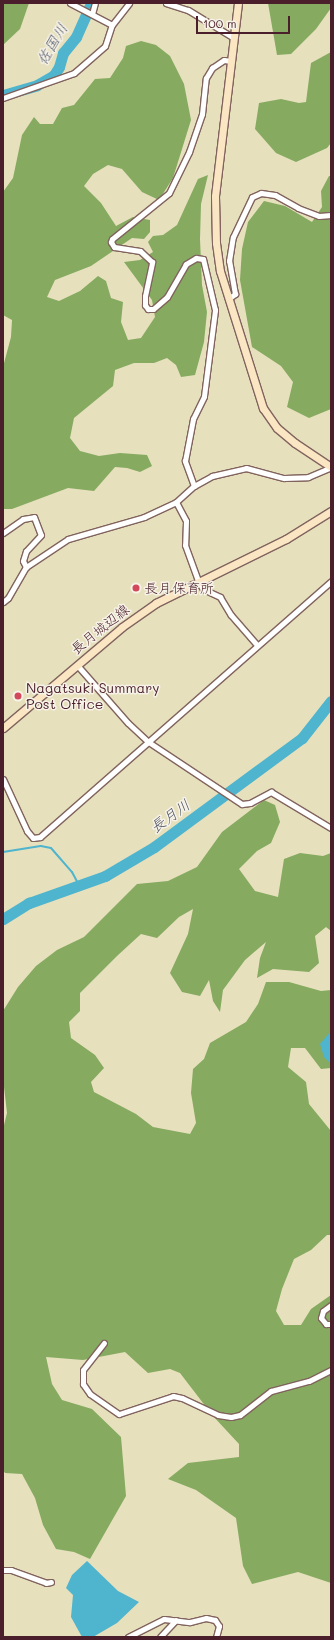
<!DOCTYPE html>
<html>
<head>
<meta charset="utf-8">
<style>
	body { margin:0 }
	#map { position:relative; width:334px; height:1640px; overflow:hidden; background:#e6e0bd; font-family:Mali,"Klee One",sans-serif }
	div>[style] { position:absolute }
	.forest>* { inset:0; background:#85aa60 }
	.water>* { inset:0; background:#4fb4cd }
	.stream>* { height:2px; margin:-1px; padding:0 1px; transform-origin:1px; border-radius:1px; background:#4fb4cd }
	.river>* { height:11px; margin:-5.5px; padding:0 5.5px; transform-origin:5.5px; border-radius:5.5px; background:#4fb4cd }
	.roads { filter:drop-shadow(1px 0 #81635e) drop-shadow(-1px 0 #81635e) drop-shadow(0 1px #81635e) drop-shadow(0 -1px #81635e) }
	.street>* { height:5px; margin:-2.5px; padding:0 2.5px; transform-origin:2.5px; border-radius:2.5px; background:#fff }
	.secondary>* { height:7px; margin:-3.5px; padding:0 3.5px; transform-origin:3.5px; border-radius:3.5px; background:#fbe6c4 }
	.dots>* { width:11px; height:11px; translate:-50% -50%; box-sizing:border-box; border:2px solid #f7f3e8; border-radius:50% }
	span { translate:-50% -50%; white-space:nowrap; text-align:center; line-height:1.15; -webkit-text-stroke:3px #f7f3e8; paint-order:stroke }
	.poi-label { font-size:14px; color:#4a1f2b }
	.left { translate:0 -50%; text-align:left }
	.street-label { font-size:14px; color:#4a1f2b }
	.water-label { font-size:15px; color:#4c5364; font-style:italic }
	.frame { position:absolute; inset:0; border:4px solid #4a1f2b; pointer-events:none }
	.scale { position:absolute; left:196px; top:16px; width:94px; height:18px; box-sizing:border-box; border:2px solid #4a1f2b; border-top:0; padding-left:5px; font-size:12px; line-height:14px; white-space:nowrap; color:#4a1f2b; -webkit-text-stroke:3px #f7f3e8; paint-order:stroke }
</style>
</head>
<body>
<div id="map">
	<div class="forest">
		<i style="clip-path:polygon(3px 3px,29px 3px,20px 29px,3px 45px)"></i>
		<i style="clip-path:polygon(268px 3px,331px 3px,331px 8px,316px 29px,291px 54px,277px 55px)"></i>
		<i style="clip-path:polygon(141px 41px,156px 45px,170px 56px,184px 84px,191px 120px,173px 178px,159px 200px,142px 192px,122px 169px,108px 165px,93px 174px,84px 186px,101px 203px,116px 226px,133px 217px,150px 220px,150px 232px,144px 239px,132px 238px,91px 266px,55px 280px,47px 297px,59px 301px,80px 291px,98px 276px,106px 281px,111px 298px,123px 302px,121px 322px,128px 340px,141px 338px,155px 317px,152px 300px,124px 262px,140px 260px,153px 252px,148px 242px,153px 236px,163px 235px,177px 225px,198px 179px,208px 175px,201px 204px,200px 239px,202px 285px,207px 312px,204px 342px,195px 375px,181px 377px,176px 365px,167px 358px,154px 363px,134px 363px,115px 370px,113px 386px,74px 418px,70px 438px,80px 451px,99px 456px,120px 453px,147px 455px,152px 466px,140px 472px,127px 468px,115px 467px,94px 491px,68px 488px,12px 509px,3px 509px,3px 367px,11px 337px,12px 320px,3px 315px,3px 192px,13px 178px,22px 135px,34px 117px,40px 124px,53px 124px,62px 108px,74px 105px,95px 79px,110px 78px,123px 58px,126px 46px)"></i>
		<i style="clip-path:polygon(331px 52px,331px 143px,327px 148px,296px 162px,276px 153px,255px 129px,259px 103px,281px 99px,299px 103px,306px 102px,311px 63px)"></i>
		<i style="clip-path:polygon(329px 176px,331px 176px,331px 409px,309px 418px,287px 407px,293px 382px,281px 366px,252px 347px,240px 280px,242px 249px,248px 222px,264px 201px,285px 206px,312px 222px,322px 207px,321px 191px)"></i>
		<i style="clip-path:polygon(264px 800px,275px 805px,280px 822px,271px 843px,257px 851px,239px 869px,255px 891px,278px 897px,284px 859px,300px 853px,323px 856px,331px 853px,331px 931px,326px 927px,315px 936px,319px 963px,309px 972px,273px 969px,257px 978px,260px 958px,266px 942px,245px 960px,223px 990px,220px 1012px,213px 1001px,209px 980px,200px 996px,182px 992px,170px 973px,188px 934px,193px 909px,179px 917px,157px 938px,141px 934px,117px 956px,80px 993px,80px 1011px,69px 1022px,71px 1038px,95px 1055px,104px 1068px,91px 1082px,94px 1092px,136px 1114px,153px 1127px,190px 1134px,196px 1123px,191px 1093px,193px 1069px,204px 1059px,210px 1043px,246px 1022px,258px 1004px,266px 982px,289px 982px,321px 991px,331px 990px,331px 1068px,321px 1069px,305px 1048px,291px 1048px,288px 1067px,306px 1082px,309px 1104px,331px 1131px,331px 1235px,327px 1235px,311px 1250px,294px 1259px,282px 1289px,276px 1311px,284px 1325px,301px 1325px,311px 1309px,331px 1295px,331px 1583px,298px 1572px,252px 1584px,243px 1566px,236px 1518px,196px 1490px,168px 1479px,188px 1463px,239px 1457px,239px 1444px,213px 1416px,180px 1373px,170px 1369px,148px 1373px,125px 1352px,83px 1360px,46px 1357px,52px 1384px,62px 1400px,92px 1409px,121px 1437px,126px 1496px,90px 1559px,74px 1552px,56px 1549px,43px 1525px,35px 1498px,22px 1474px,5px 1473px,3px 1470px,3px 1129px,7px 1113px,3px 1078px,3px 1011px,18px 987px,36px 966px,57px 950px,84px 937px,137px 884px,168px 881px,197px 867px,222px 832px)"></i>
	</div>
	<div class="water">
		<i style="clip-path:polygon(331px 1031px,331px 1064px,324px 1057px,320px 1044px)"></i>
		<i style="clip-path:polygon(87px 1561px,118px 1591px,139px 1602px,117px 1623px,93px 1637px,82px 1637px,71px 1617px,73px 1595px,66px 1588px,72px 1575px)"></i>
	</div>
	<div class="stream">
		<i style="left:3px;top:852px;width:38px;rotate:-9deg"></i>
		<i style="left:41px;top:846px;width:10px;rotate:11deg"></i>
		<i style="left:51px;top:848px;width:32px;rotate:49deg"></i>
		<i style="left:72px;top:872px;width:15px;rotate:62deg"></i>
	</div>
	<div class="river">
		<i style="left:3px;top:95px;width:35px;rotate:-16deg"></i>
		<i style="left:37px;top:85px;width:20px;rotate:-30deg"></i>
		<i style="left:54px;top:75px;width:9px;rotate:-58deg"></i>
		<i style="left:59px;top:67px;width:15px;rotate:-74deg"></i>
		<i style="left:63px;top:53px;width:21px;rotate:-51deg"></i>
		<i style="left:76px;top:37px;width:37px;rotate:-66deg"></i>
		<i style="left:3px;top:919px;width:31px;rotate:-32deg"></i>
		<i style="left:29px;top:903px;width:81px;rotate:-19.6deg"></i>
		<i style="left:105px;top:876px;width:57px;rotate:-30.6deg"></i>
		<i style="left:154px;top:847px;width:184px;rotate:-36.4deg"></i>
		<i style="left:302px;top:738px;width:47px;rotate:-51.9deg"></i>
	</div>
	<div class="roads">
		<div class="street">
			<i style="left:70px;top:3px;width:47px;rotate:27.6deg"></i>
			<i style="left:166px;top:3px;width:23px;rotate:18deg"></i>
			<i style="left:188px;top:10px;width:54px;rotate:31.3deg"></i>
			<i style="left:92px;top:14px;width:11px;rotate:-75deg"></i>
			<i style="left:3px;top:98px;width:75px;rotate:-19.4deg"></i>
			<i style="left:74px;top:73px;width:41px;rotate:-41.1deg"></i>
			<i style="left:105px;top:46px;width:22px;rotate:-72deg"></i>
			<i style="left:112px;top:25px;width:28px;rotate:-52deg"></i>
			<i style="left:228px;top:299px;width:9px;rotate:-36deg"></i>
			<i style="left:235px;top:294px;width:34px;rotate:-100deg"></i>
			<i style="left:229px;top:261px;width:24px;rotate:-81deg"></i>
			<i style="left:233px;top:237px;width:44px;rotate:-64.6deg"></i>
			<i style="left:252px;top:197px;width:10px;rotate:-24deg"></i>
			<i style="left:261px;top:193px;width:14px;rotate:8deg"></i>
			<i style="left:275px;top:195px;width:26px;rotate:29deg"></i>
			<i style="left:298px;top:208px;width:22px;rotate:21deg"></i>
			<i style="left:319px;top:216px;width:12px;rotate:-5deg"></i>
			<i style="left:194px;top:486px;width:27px;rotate:-110deg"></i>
			<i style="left:185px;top:461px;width:43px;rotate:-79.2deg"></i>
			<i style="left:193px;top:419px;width:25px;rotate:-64deg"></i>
			<i style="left:204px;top:396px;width:87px;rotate:-82.7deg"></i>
			<i style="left:215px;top:310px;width:52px;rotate:-103.2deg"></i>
			<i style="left:203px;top:259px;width:7px;rotate:-172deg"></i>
			<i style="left:196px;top:258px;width:12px;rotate:149deg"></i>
			<i style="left:186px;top:264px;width:38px;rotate:120deg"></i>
			<i style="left:167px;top:297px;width:18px;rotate:139deg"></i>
			<i style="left:153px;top:309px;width:5px;rotate:180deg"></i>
			<i style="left:148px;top:309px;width:5px;rotate:-127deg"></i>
			<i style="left:145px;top:305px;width:9px;rotate:-90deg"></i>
			<i style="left:145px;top:296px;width:35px;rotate:-78deg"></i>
			<i style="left:152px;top:262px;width:16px;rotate:-137deg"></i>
			<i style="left:140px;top:251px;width:26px;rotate:-171deg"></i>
			<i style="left:114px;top:247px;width:6px;rotate:-121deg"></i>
			<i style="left:111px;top:242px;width:3px;rotate:-72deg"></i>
			<i style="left:112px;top:239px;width:73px;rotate:-38.9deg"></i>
			<i style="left:169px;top:193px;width:46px;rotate:-64deg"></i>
			<i style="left:189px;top:152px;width:40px;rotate:-71.1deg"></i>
			<i style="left:202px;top:114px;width:36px;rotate:-84deg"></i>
			<i style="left:206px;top:78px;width:12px;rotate:-59deg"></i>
			<i style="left:212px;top:68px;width:14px;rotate:-34deg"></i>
			<i style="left:224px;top:60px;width:7px;rotate:8deg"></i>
			<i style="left:176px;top:502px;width:21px;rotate:62deg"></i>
			<i style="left:186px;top:521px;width:24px;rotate:92deg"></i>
			<i style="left:185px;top:545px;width:38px;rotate:70deg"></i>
			<i style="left:198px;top:581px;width:9px;rotate:58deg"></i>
			<i style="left:203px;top:589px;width:19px;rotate:25deg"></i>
			<i style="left:220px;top:597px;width:21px;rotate:59deg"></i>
			<i style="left:231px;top:615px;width:40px;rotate:49deg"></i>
			<i style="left:3px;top:533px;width:24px;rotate:-35deg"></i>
			<i style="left:23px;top:519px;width:11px;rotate:-10deg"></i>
			<i style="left:34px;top:517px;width:19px;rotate:69deg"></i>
			<i style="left:41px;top:535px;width:22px;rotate:133deg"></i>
			<i style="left:26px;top:551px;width:10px;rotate:107deg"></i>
			<i style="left:23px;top:561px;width:7px;rotate:63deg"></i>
			<i style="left:3px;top:602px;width:6px;rotate:-39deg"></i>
			<i style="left:8px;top:598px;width:36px;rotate:-60deg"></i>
			<i style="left:26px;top:567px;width:50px;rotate:-33.7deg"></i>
			<i style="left:68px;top:539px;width:79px;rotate:-16.1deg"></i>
			<i style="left:144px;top:517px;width:35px;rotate:-25deg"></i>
			<i style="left:176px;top:502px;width:24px;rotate:-42deg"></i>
			<i style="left:194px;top:486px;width:21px;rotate:-29deg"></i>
			<i style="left:212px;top:476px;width:35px;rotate:-13deg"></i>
			<i style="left:246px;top:468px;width:39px;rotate:15deg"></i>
			<i style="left:284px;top:478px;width:24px;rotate:-2deg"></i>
			<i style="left:308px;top:477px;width:25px;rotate:-23deg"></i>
			<i style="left:77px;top:665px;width:77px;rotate:48.7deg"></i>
			<i style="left:128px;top:723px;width:26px;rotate:43deg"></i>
			<i style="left:147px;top:741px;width:114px;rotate:33.6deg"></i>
			<i style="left:242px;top:804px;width:8px;rotate:-7deg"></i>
			<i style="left:250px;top:803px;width:24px;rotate:-28deg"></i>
			<i style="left:271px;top:792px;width:70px;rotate:31deg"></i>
			<i style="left:3px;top:779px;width:57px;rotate:65.2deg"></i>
			<i style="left:27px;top:831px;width:9px;rotate:49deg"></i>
			<i style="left:33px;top:838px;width:7px;rotate:-8deg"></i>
			<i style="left:40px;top:837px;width:388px;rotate:-41.3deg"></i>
			<i style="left:331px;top:1305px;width:10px;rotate:143deg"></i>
			<i style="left:323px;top:1311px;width:7px;rotate:106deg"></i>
			<i style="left:321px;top:1318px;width:8px;rotate:50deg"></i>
			<i style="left:326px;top:1324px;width:5px"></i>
			<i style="left:104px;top:1343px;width:34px;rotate:128deg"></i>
			<i style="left:83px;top:1370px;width:14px;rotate:90deg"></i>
			<i style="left:83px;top:1384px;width:12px;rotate:55deg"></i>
			<i style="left:90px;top:1394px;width:35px;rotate:35deg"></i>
			<i style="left:119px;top:1414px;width:57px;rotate:-18.4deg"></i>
			<i style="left:173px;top:1396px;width:9px;rotate:13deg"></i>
			<i style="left:182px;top:1398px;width:40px;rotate:25deg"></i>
			<i style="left:218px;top:1415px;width:13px;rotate:9deg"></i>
			<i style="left:231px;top:1417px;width:9px;rotate:-13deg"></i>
			<i style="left:240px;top:1415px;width:39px;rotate:-38deg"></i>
			<i style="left:271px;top:1391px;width:39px;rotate:-15deg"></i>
			<i style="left:309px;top:1381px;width:25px;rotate:-27deg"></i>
			<i style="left:3px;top:1570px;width:8px"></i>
			<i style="left:11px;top:1570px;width:37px;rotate:20deg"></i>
			<i style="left:46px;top:1583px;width:5px;rotate:-11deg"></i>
			<i style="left:128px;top:1637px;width:40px;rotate:-26.6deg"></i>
			<i style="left:164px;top:1619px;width:26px;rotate:7deg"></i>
			<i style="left:190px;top:1622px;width:16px;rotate:-14deg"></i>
			<i style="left:206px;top:1618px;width:9px;rotate:13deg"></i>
			<i style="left:215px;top:1620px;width:7px;rotate:56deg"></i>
			<i style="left:219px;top:1626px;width:11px;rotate:105deg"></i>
			<i style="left:160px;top:1637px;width:23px;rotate:-47deg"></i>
		</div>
		<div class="secondary">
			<i style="left:238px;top:3px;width:194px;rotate:96.8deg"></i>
			<i style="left:215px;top:196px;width:47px;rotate:88.8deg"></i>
			<i style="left:216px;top:243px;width:28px;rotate:82deg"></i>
			<i style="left:220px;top:271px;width:144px;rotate:72.6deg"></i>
			<i style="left:263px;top:408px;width:24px;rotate:55deg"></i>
			<i style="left:277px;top:428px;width:23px;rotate:40deg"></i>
			<i style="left:295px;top:443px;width:43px;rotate:33.7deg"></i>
			<i style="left:3px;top:728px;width:156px;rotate:-40.3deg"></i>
			<i style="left:122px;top:627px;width:42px;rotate:-35.2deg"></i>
			<i style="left:156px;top:603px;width:145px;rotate:-26.2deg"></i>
			<i style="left:286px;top:539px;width:53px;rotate:-31.9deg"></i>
		</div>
	</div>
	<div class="dots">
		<i style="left:136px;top:588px;background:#d1495b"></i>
		<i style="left:18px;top:696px;background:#d1495b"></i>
	</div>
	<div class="poi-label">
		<span class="left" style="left:144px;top:588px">長月保育所</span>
		<span class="left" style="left:26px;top:696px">Nagatsuki Summary<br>Post Office</span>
	</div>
	<div class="street-label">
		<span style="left:100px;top:629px;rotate:-39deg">長月城辺線</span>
	</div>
	<div class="water-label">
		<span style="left:52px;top:44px;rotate:-59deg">佐国川</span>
		<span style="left:170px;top:816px;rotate:-36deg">長月川</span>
	</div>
	<div class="frame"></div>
	<div class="scale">100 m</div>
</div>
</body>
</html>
